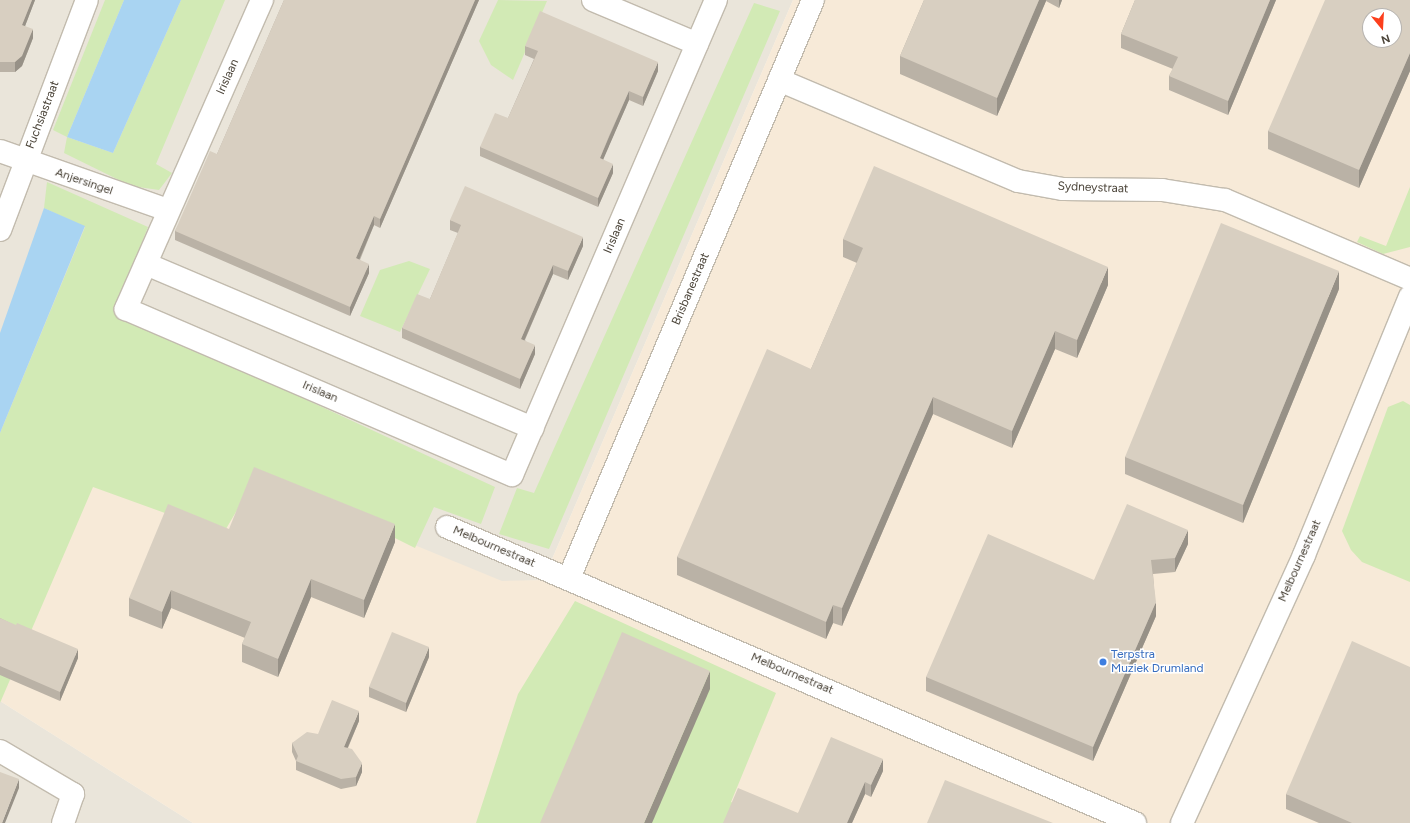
<!DOCTYPE html>
<html>
<head>
<meta charset="utf-8">
<style>
	body { margin:0 }
	#map { position:relative; width:1410px; height:823px; overflow:hidden; background:#f6f3ec; font-family:Figtree,sans-serif }
	div>[style] { position:absolute }
	.residential>* { inset:0; background:#eae5da }
	.commercial>* { inset:0; background:#f7ead8 }
	.green>* { inset:0; background:#d2eab5 }
	.water>* { inset:0; background:#a9d4f2 }
	.roads { filter:drop-shadow(1px 0 #c2bbae) drop-shadow(-1px 0 #c2bbae) drop-shadow(0 1px #c2bbae) drop-shadow(0 -1px #c2bbae) }
	.minor>* { height:22px; margin:-11px; padding:0 11px; transform-origin:11px; border-radius:11px; background:#fff }
	.wall>* { inset:0; background:#bab2a6 }
	.shaded-wall>* { inset:0; background:#979187 }
	.building>* { inset:0; background:#d8cfc1 }
	.dots>* { width:11px; height:11px; translate:-50% -50%; box-sizing:border-box; border:2px solid #fff; border-radius:50% }
	span { translate:-50% -50%; white-space:nowrap; text-align:center; line-height:1.15; -webkit-text-stroke:3px #fff; paint-order:stroke }
	.street-label { font-size:12px; color:#4b4439 }
	.shop-label { font-size:12px; color:#366cbe }
	.left { translate:0 -50%; text-align:left }
	.north { position:absolute; left:1362px; top:8px; width:40px; height:40px; box-sizing:border-box; background:#fff; border:1px solid #b7b4b0; border-radius:50%; rotate:162deg; font-size:11px; font-weight:700; line-height:16px; text-align:center; color:#4b4439 }
	.north::after { content:''; display:block; margin:auto; width:14px; height:18px; background:#fc3f1d; clip-path:polygon(50% 0,100% 100%,50% 72%,0 100%) }
</style>
</head>
<body>
<div id="map">
	<div class="residential">
		<i style="clip-path:polygon(0 0,793px 0,543px 580px,0 606px)"></i>
		<i style="clip-path:polygon(0 701px,193px 823px,0 823px)"></i>
	</div>
	<div class="commercial">
		<i style="clip-path:polygon(evenodd,793px 0,1410px 0,1410px 823px,193px 823px,0 701px,84px 409px,502px 581px,543px 580px,793px 0,1370px 16px,1394px 16px,1394px 40px,1370px 40px,1370px 16px)"></i>
	</div>
	<div class="green">
		<i style="clip-path:polygon(105px 0,124px 0,67px 137px,113px 153px,181px 0,225px 0,156px 164px,172px 173px,159px 190px,131px 186px,64px 153px,67px 137px,53px 130px)"></i>
		<i style="clip-path:polygon(498px 0,547px 1px,513px 80px,491px 65px,479px 41px)"></i>
		<i style="clip-path:polygon(754px 3px,780px 11px,549px 549px,499px 534px,517px 488px,534px 493px)"></i>
		<i style="clip-path:polygon(47px 182px,148px 227px,115px 311px,495px 487px,481px 524px,434px 507px,415px 548px,260px 471px,223px 534px,93px 487px,0 703px,0 433px,85px 227px,44px 208px)"></i>
		<i style="clip-path:polygon(1410px 187px,1410px 247px,1383px 254px,1357px 242px,1360px 236px,1386px 246px)"></i>
		<i style="clip-path:polygon(409px 261px,430px 269px,400px 332px,360px 316px,380px 270px)"></i>
		<i style="clip-path:polygon(1403px 401px,1410px 405px,1410px 582px,1362px 562px,1351px 550px,1342px 531px,1388px 407px)"></i>
		<i style="clip-path:polygon(575px 601px,776px 693px,731px 802px,787px 823px,476px 823px,518px 694px)"></i>
	</div>
	<div class="water">
		<i style="clip-path:polygon(124px 0,181px 0,113px 153px,67px 137px)"></i>
		<i style="clip-path:polygon(44px 208px,85px 226px,0 433px,0 333px)"></i>
	</div>
	<div class="roads">
		<div class="minor">
			<i style="left:262px;top:0;width:338px;rotate:113.8deg"></i>
			<i style="left:126px;top:309px;width:420px;rotate:23.3deg"></i>
			<i style="left:512px;top:475px;width:517px;rotate:-66.76deg"></i>
			<i style="left:593px;top:0;width:113px;rotate:22.9deg"></i>
			<i style="left:779px;top:80px;width:259px;rotate:22.9deg"></i>
			<i style="left:1018px;top:181px;width:46px;rotate:10.1deg"></i>
			<i style="left:1063px;top:189px;width:99px;rotate:0.6deg"></i>
			<i style="left:1162px;top:190px;width:64px;rotate:9deg"></i>
			<i style="left:1225px;top:200px;width:201px;rotate:23.1deg"></i>
			<i style="left:0;top:151px;width:178px;rotate:19.4deg"></i>
			<i style="left:0;top:230px;width:246px;rotate:-69.3deg"></i>
			<i style="left:146px;top:264px;width:420px;rotate:23deg"></i>
			<i style="left:447px;top:527px;width:749px;rotate:23.28deg"></i>
			<i style="left:569px;top:578px;width:627px;rotate:-67.11deg"></i>
			<i style="left:0;top:751px;width:85px;rotate:30.5deg"></i>
			<i style="left:73px;top:794px;width:31px;rotate:109deg"></i>
			<i style="left:1182px;top:823px;width:294px;rotate:-65.5deg"></i>
			<i style="left:1304px;top:555px;width:279px;rotate:-67.7deg"></i>
		</div>
	</div>
	<div class="wall">
		<i style="clip-path:polygon(0 0,35px 0,25px 26px,33px 38px,22px 66px,15px 72px,0 72px)"></i>
		<i style="clip-path:polygon(284px 0,479px 0,380px 228px,374px 225px,360px 260px,369px 273px,350px 316px,175px 240px,175px 231px,217px 154px)"></i>
		<i style="clip-path:polygon(924px 0,1062px 0,1059px 8px,1046px 1px,997px 116px,900px 74px,900px 56px)"></i>
		<i style="clip-path:polygon(1135px 0,1276px 0,1228px 115px,1169px 90px,1169px 76px,1173px 69px,1121px 48px,1121px 34px)"></i>
		<i style="clip-path:polygon(1410px 0,1410px 71px,1359px 188px,1268px 149px,1268px 131px)"></i>
		<i style="clip-path:polygon(525px 46px,658px 71px,643px 106px,629px 100px,603px 159px,613px 173px,598px 207px,480px 156px,480px 147px,508px 118px,534px 59px,525px 55px)"></i>
		<i style="clip-path:polygon(450px 220px,583px 246px,568px 280px,553px 274px,525px 340px,535px 354px,520px 389px,402px 338px,402px 328px,430px 299px,458px 233px,450px 230px)"></i>
		<i style="clip-path:polygon(843px 239px,1108px 285px,1077px 358px,1055px 349px,1012px 448px,933px 414px,842px 626px,833px 623px,826px 639px,677px 575px,677px 557px,811px 369px,857px 263px,843px 257px)"></i>
		<i style="clip-path:polygon(1339px 289px,1243px 523px,1125px 474px,1125px 457px)"></i>
		<i style="clip-path:polygon(229px 529px,395px 542px,364px 618px,311px 597px,278px 677px,242px 662px,242px 644px,245px 638px,171px 608px,162px 629px,129px 616px,129px 598px)"></i>
		<i style="clip-path:polygon(1188px 544px,1175px 572px,1153px 574px,1156px 616px,1093px 761px,926px 691px,926px 677px,1094px 580px)"></i>
		<i style="clip-path:polygon(0 618px,78px 658px,60px 701px,0 675px)"></i>
		<i style="clip-path:polygon(429px 657px,406px 712px,369px 697px,369px 687px)"></i>
		<i style="clip-path:polygon(359px 721px,348px 748px,362px 772px,356px 786px,341px 789px,296px 770px,296px 761px,292px 752px,292px 743px)"></i>
		<i style="clip-path:polygon(883px 771px,871px 797px,865px 794px,852px 823px,723px 823px,798px 813px)"></i>
		<i style="clip-path:polygon(1286px 794px,1410px 823px,1319px 823px,1286px 809px)"></i>
	</div>
	<div class="shaded-wall">
		<i style="clip-path:polygon(32px 0,35px 0,22px 34px,22px 25px)"></i>
		<i style="clip-path:polygon(475px 0,479px 0,380px 228px,380px 219px)"></i>
		<i style="clip-path:polygon(1039px 0,1046px 0,1046px 1px,997px 116px,997px 98px)"></i>
		<i style="clip-path:polygon(1059px 0,1062px 0,1059px 8px)"></i>
		<i style="clip-path:polygon(1270px 0,1276px 0,1228px 115px,1228px 101px)"></i>
		<i style="clip-path:polygon(33px 29px,33px 38px,22px 66px,15px 72px,15px 62px)"></i>
		<i style="clip-path:polygon(1410px 53px,1410px 71px,1359px 188px,1359px 170px)"></i>
		<i style="clip-path:polygon(658px 62px,658px 71px,643px 106px,643px 97px)"></i>
		<i style="clip-path:polygon(629px 91px,629px 100px,600px 167px,600px 158px)"></i>
		<i style="clip-path:polygon(613px 164px,613px 173px,598px 207px,598px 198px)"></i>
		<i style="clip-path:polygon(374px 216px,374px 225px,356px 267px,356px 258px)"></i>
		<i style="clip-path:polygon(583px 237px,583px 246px,568px 280px,568px 271px)"></i>
		<i style="clip-path:polygon(369px 264px,369px 273px,350px 316px,350px 307px)"></i>
		<i style="clip-path:polygon(553px 265px,553px 274px,521px 348px,521px 339px)"></i>
		<i style="clip-path:polygon(1108px 267px,1108px 285px,1077px 358px,1077px 340px)"></i>
		<i style="clip-path:polygon(1339px 271px,1339px 289px,1243px 523px,1243px 505px)"></i>
		<i style="clip-path:polygon(1055px 331px,1055px 349px,1012px 448px,1012px 431px)"></i>
		<i style="clip-path:polygon(535px 345px,535px 354px,520px 389px,520px 379px)"></i>
		<i style="clip-path:polygon(933px 397px,933px 414px,842px 626px,842px 608px)"></i>
		<i style="clip-path:polygon(395px 524px,395px 542px,364px 618px,364px 600px)"></i>
		<i style="clip-path:polygon(1188px 530px,1188px 544px,1175px 572px,1175px 558px)"></i>
		<i style="clip-path:polygon(311px 579px,311px 597px,278px 677px,278px 659px)"></i>
		<i style="clip-path:polygon(171px 590px,171px 608px,162px 629px,162px 612px)"></i>
		<i style="clip-path:polygon(1156px 602px,1156px 616px,1093px 761px,1093px 747px)"></i>
		<i style="clip-path:polygon(833px 605px,833px 623px,826px 639px,826px 622px)"></i>
		<i style="clip-path:polygon(429px 647px,429px 657px,406px 712px,406px 703px)"></i>
		<i style="clip-path:polygon(78px 649px,78px 658px,60px 701px,60px 692px)"></i>
		<i style="clip-path:polygon(710px 671px,710px 689px,652px 823px,644px 823px)"></i>
		<i style="clip-path:polygon(359px 711px,359px 721px,344px 756px,344px 747px)"></i>
		<i style="clip-path:polygon(883px 759px,883px 771px,871px 797px,871px 785px)"></i>
		<i style="clip-path:polygon(362px 763px,362px 772px,356px 786px,356px 777px)"></i>
		<i style="clip-path:polygon(19px 779px,19px 788px,5px 823px,2px 823px)"></i>
		<i style="clip-path:polygon(865px 782px,865px 794px,852px 823px,847px 823px)"></i>
	</div>
	<div class="building">
		<i style="clip-path:polygon(0 0,32px 0,22px 25px,33px 29px,22px 56px,15px 62px,0 62px)"></i>
		<i style="clip-path:polygon(284px 0,475px 0,380px 219px,374px 216px,356px 258px,369px 264px,350px 307px,175px 231px,210px 151px,217px 154px)"></i>
		<i style="clip-path:polygon(924px 0,1039px 0,997px 98px,900px 56px)"></i>
		<i style="clip-path:polygon(1135px 0,1270px 0,1228px 101px,1169px 76px,1178px 57px,1121px 34px)"></i>
		<i style="clip-path:polygon(evenodd,1325px 0,1410px 0,1410px 53px,1359px 170px,1268px 131px,1325px 0,1370px 16px,1394px 16px,1394px 40px,1370px 40px,1370px 16px)"></i>
		<i style="clip-path:polygon(540px 11px,658px 62px,643px 97px,629px 91px,609px 136px,600px 158px,613px 164px,598px 198px,480px 147px,495px 113px,508px 118px,538px 51px,525px 46px)"></i>
		<i style="clip-path:polygon(874px 166px,1108px 267px,1077px 340px,1055px 331px,1012px 431px,933px 397px,842px 608px,833px 605px,826px 622px,677px 557px,767px 349px,811px 369px,863px 248px,843px 239px)"></i>
		<i style="clip-path:polygon(465px 186px,583px 237px,568px 271px,553px 265px,521px 339px,535px 345px,520px 379px,402px 328px,417px 294px,430px 299px,461px 225px,450px 220px)"></i>
		<i style="clip-path:polygon(1221px 223px,1339px 271px,1243px 505px,1125px 457px)"></i>
		<i style="clip-path:polygon(254px 467px,395px 524px,364px 600px,311px 579px,278px 659px,242px 644px,251px 622px,171px 590px,162px 612px,129px 598px,168px 504px,229px 529px)"></i>
		<i style="clip-path:polygon(1127px 504px,1188px 530px,1175px 558px,1151px 560px,1156px 602px,1093px 747px,926px 677px,988px 534px,1094px 580px)"></i>
		<i style="clip-path:polygon(0 618px,16px 625px,17px 623px,78px 649px,60px 692px,0 666px)"></i>
		<i style="clip-path:polygon(392px 632px,429px 647px,406px 703px,369px 687px)"></i>
		<i style="clip-path:polygon(622px 632px,710px 671px,644px 823px,540px 823px)"></i>
		<i style="clip-path:polygon(1352px 641px,1410px 667px,1410px 823px,1352px 823px,1286px 794px)"></i>
		<i style="clip-path:polygon(332px 700px,359px 711px,344px 747px,352px 749px,362px 763px,356px 777px,341px 779px,296px 761px,298px 756px,292px 743px,307px 732px,318px 734px)"></i>
		<i style="clip-path:polygon(831px 737px,883px 759px,871px 785px,865px 782px,847px 823px,723px 823px,738px 788px,798px 813px)"></i>
		<i style="clip-path:polygon(0 772px,19px 779px,2px 823px,0 823px)"></i>
		<i style="clip-path:polygon(945px 780px,1053px 823px,927px 823px)"></i>
	</div>
	<div class="dots">
		<i style="left:1103px;top:662px;background:#3f7fe0"></i>
	</div>
	<div class="street-label">
		<span style="left:228px;top:77px;rotate:-66deg">Irislaan</span>
		<span style="left:43px;top:115px;rotate:-69deg">Fuchsiastraat</span>
		<span style="left:84px;top:182px;rotate:19deg">Anjersingel</span>
		<span style="left:1093px;top:188px;rotate:2deg">Sydneystraat</span>
		<span style="left:615px;top:236px;rotate:-67deg">Irislaan</span>
		<span style="left:691px;top:289px;rotate:-67deg">Brisbanestraat</span>
		<span style="left:320px;top:392px;rotate:23deg">Irislaan</span>
		<span style="left:494px;top:547px;rotate:23deg">Melbournestraat</span>
		<span style="left:1300px;top:561px;rotate:-66deg">Melbournestraat</span>
		<span style="left:792px;top:674px;rotate:23deg">Melbournestraat</span>
	</div>
	<div class="shop-label">
		<span class="left" style="left:1111px;top:662px">Terpstra<br>Muziek Drumland</span>
	</div>
	<div class="north">N</div>
</div>
</body>
</html>
